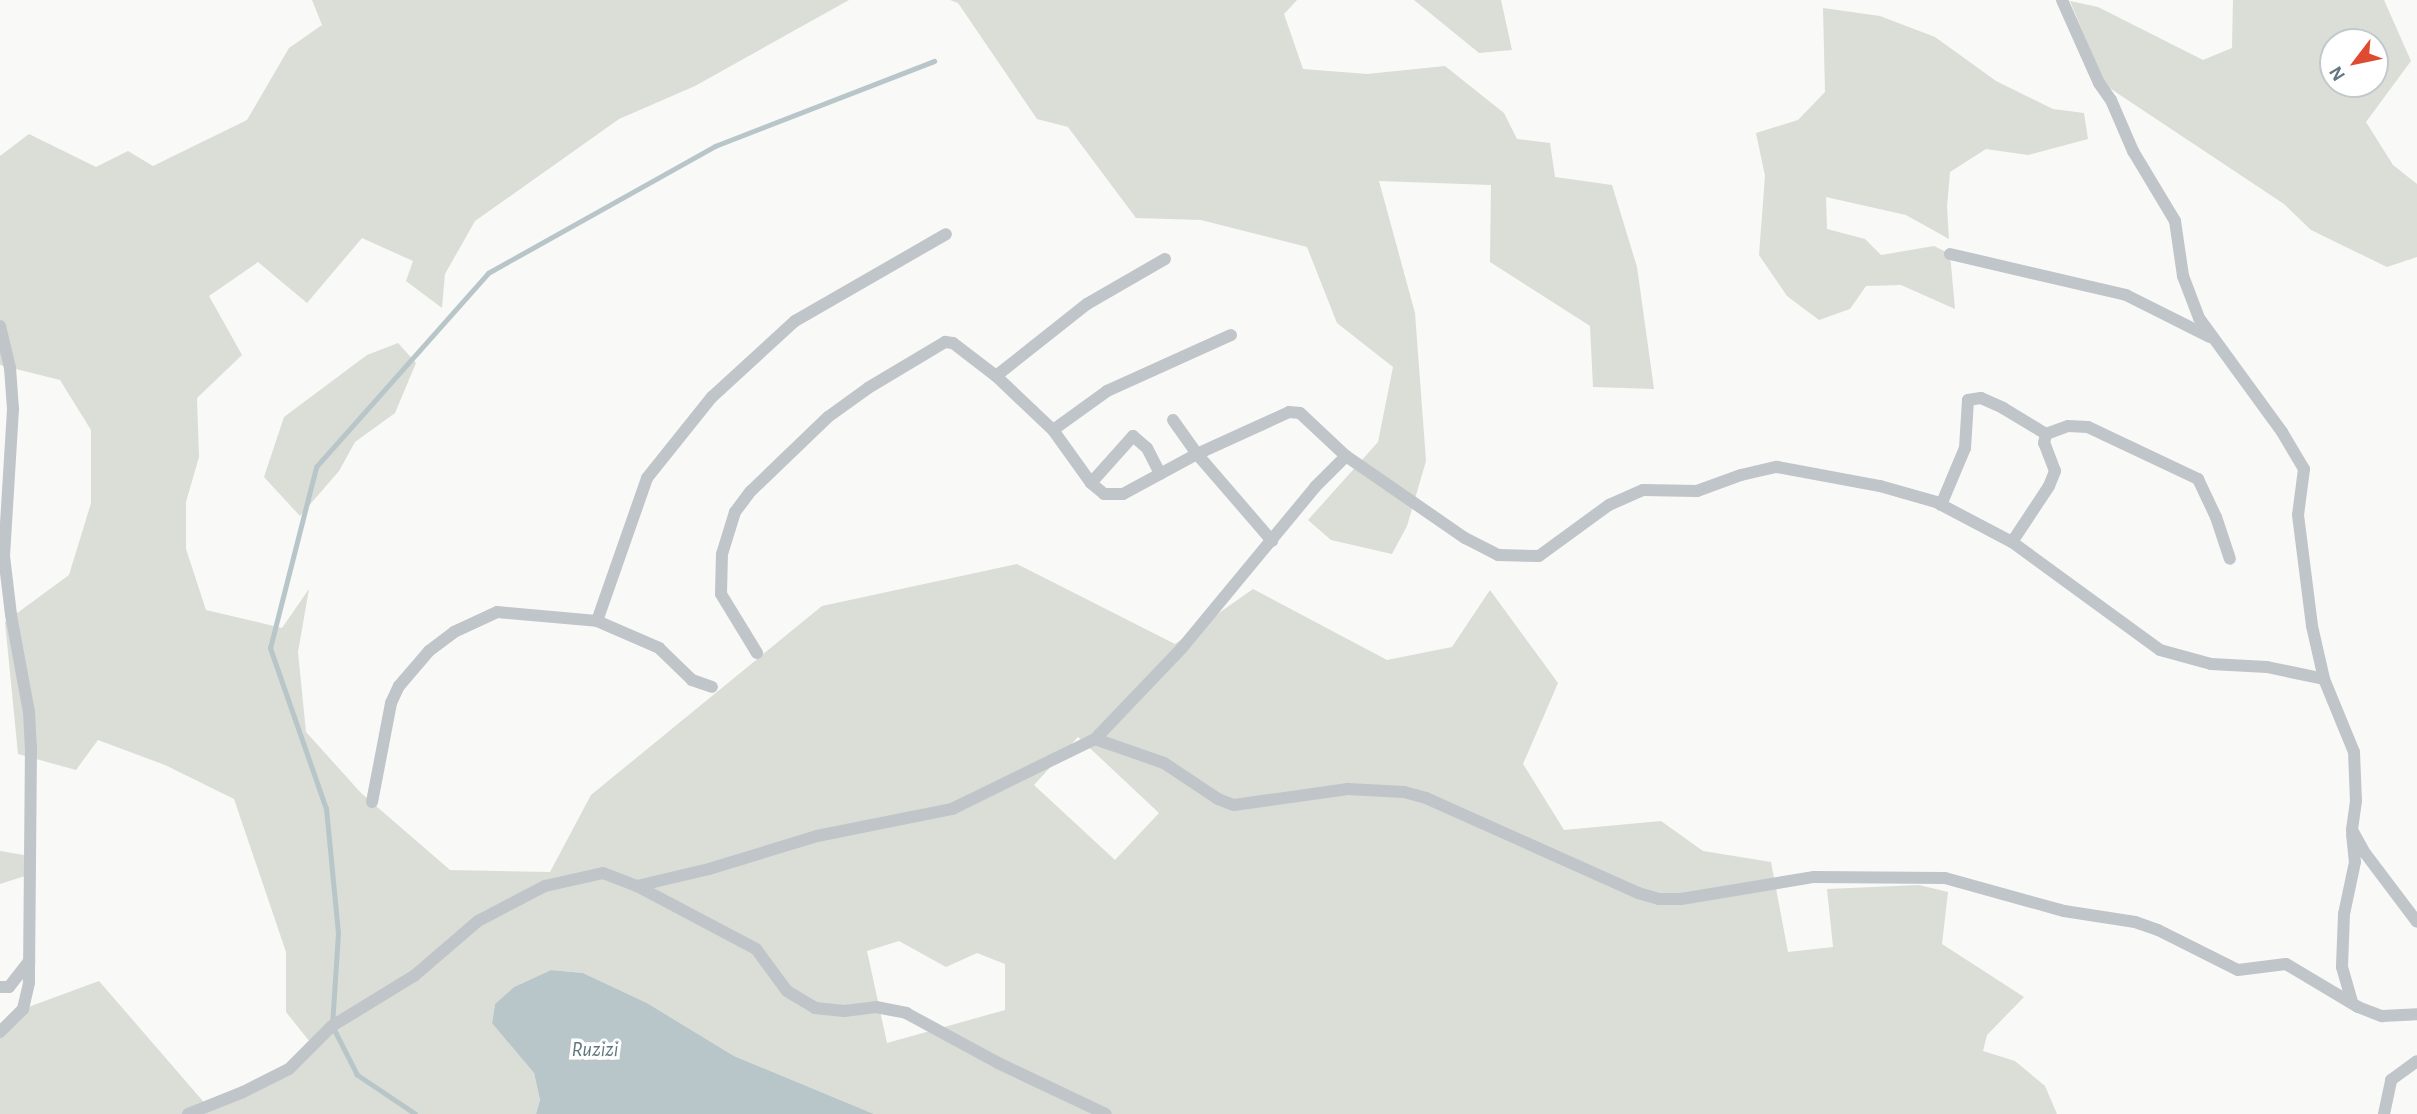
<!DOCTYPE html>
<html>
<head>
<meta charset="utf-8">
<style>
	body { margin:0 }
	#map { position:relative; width:2417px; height:1114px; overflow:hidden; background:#f9f9f7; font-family:"Alegreya Sans",sans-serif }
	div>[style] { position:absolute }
	.green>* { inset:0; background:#daded6 }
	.water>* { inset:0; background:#b8c6c9 }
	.stream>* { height:4.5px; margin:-2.25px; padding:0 2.25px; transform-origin:2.25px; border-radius:2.25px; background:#b8c6c9 }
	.street>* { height:12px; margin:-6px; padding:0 6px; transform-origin:6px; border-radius:6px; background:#c0c5c9 }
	span { translate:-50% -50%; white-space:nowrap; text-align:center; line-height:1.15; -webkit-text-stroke:7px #fff; paint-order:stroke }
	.water-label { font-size:21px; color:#60767b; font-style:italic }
	.north { position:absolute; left:2319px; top:28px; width:70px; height:70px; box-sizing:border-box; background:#fff; border:2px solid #c1c9cd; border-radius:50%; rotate:238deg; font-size:19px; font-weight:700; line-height:28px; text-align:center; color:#657781 }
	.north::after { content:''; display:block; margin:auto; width:24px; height:32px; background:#df4b31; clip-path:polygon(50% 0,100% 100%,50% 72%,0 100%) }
</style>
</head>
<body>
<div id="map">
	<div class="green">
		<i style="clip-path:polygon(evenodd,312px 0,849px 0,695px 86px,619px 119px,475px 221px,445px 274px,442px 308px,406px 281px,413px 261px,362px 238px,307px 303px,258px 262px,209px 296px,242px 355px,197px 398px,199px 457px,186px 502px,186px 549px,206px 610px,282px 628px,309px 589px,298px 652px,306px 732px,361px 793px,450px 870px,550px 872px,591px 795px,822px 606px,1017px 564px,1175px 644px,1253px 589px,1387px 660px,1452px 647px,1490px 590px,1558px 683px,1523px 764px,1564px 830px,1661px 821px,1703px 851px,1771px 862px,1788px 952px,1833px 947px,1827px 889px,1919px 885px,1948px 892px,1942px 944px,2024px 997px,1987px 1035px,1983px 1051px,2015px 1061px,2045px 1086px,2057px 1114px,874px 1114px,734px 1056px,647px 1003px,583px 973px,551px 970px,514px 987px,495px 1004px,492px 1022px,534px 1073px,540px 1100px,536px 1114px,0 1114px,0 1032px,23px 1009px,99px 981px,208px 1107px,275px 1077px,314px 1047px,286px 1012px,286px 952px,234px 799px,165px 765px,98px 740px,76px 770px,18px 754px,5px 622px,69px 575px,91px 503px,91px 430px,60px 380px,0 365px,0 156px,29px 134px,96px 167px,128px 151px,153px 166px,247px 120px,289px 48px,322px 25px,312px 0,1078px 737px,1159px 813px,1115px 860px,1034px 785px,1078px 737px,312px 0,899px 941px,946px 967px,977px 953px,1005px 964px,1005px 1010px,887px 1043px,867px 951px,899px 941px)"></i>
		<i style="clip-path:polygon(950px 0,1297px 0,1284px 14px,1303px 69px,1367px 74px,1445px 66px,1504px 113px,1517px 139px,1550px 143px,1555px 177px,1612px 185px,1637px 267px,1654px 389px,1593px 387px,1590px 326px,1490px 262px,1491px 185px,1379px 181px,1415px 313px,1426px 461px,1407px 526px,1392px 554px,1331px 540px,1308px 520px,1378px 442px,1393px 367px,1337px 323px,1307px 247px,1201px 220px,1136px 218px,1068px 127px,1037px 119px,958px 3px)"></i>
		<i style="clip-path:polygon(1414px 0,1501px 0,1512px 50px,1479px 53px)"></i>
		<i style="clip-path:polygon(evenodd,2233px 0,2384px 0,2411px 61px,2366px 122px,2393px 165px,2417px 184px,2417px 257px,2387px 267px,2311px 230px,2284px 204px,2105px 85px,2070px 1px,2098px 7px,2203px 60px,2232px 48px,2233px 0,2333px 42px,2375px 42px,2375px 84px,2333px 84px,2333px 42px)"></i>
		<i style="clip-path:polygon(1823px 8px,1880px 16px,1935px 37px,1996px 81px,2053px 109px,2084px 113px,2088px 139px,2028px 155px,1986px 149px,1950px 172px,1947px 207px,1949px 239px,1906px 215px,1826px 197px,1827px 229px,1865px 239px,1881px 255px,1934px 246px,1950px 254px,1955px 309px,1901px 285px,1866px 286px,1850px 309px,1819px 320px,1787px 296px,1759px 255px,1765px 176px,1756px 133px,1798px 120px,1825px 92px)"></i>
		<i style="clip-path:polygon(398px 343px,416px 363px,395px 413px,355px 442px,339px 471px,300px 516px,264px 477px,284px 417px,367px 355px)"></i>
		<i style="clip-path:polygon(0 851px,24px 855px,25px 876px,0 884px)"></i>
	</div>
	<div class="water">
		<i style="clip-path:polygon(551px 970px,583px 973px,647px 1003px,734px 1056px,874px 1114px,536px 1114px,540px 1100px,534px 1073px,492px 1023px,495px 1004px,514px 987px)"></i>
	</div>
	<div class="stream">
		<i style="left:415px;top:1114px;width:70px;rotate:-146.1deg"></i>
		<i style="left:357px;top:1075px;width:55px;rotate:-117deg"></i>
		<i style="left:332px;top:1026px;width:93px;rotate:-86.3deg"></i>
		<i style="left:338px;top:933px;width:125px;rotate:-95.5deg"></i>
		<i style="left:326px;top:809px;width:170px;rotate:-109.2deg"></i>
		<i style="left:270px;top:648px;width:187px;rotate:-75.7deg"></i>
		<i style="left:316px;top:467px;width:259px;rotate:-48.4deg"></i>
		<i style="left:488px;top:273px;width:260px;rotate:-29.2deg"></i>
		<i style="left:715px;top:146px;width:235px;rotate:-21.2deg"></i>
	</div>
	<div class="street">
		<i style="left:2062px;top:0;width:91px;rotate:66deg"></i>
		<i style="left:2099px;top:83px;width:21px;rotate:55deg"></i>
		<i style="left:2111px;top:100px;width:56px;rotate:66.7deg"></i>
		<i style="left:2133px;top:151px;width:82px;rotate:59deg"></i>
		<i style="left:2175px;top:221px;width:56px;rotate:81.7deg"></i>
		<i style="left:2183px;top:276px;width:45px;rotate:69.1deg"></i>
		<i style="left:2199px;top:318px;width:141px;rotate:53.9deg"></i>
		<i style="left:2282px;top:432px;width:43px;rotate:59.3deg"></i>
		<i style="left:2304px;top:469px;width:46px;rotate:97.4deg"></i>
		<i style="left:2298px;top:515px;width:112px;rotate:82.8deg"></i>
		<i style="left:2312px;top:626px;width:54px;rotate:77.2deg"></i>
		<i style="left:2324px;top:679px;width:79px;rotate:67.7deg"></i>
		<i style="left:2354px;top:752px;width:49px;rotate:87.7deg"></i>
		<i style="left:2356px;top:801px;width:29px;rotate:98deg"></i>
		<i style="left:2352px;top:830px;width:26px;rotate:61deg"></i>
		<i style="left:2365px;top:853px;width:86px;rotate:53deg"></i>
		<i style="left:1950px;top:254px;width:181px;rotate:13.1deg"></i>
		<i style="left:2126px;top:295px;width:94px;rotate:26.6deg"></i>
		<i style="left:0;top:326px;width:43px;rotate:76.6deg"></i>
		<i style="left:10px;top:368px;width:41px;rotate:85.8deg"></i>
		<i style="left:13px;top:409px;width:147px;rotate:93.5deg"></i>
		<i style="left:4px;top:556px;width:59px;rotate:83.2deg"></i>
		<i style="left:11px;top:615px;width:99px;rotate:79.5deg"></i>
		<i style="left:29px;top:712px;width:34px;rotate:87deg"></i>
		<i style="left:31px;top:746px;width:237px;rotate:90.5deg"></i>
		<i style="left:29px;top:983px;width:27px;rotate:103deg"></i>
		<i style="left:23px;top:1009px;width:33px;rotate:135deg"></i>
		<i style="left:996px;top:376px;width:116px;rotate:-38.4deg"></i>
		<i style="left:1087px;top:304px;width:90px;rotate:-30deg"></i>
		<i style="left:1173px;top:420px;width:42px;rotate:54.8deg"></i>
		<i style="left:1197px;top:454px;width:115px;rotate:49.2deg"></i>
		<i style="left:1053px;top:430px;width:67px;rotate:-35.8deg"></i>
		<i style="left:1107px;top:391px;width:136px;rotate:-24.3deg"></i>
		<i style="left:1091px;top:483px;width:63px;rotate:-48.2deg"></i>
		<i style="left:1133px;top:436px;width:18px;rotate:41deg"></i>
		<i style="left:1147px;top:448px;width:29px;rotate:63deg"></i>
		<i style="left:1941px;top:505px;width:62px;rotate:-67.2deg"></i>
		<i style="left:1965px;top:448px;width:48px;rotate:-86.4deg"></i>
		<i style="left:1968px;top:400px;width:13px;rotate:-9deg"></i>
		<i style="left:1981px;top:398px;width:24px;rotate:24deg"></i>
		<i style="left:2003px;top:408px;width:50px;rotate:31.2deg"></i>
		<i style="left:2012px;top:542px;width:67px;rotate:-56.5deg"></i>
		<i style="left:2049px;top:486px;width:16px;rotate:-68deg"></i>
		<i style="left:2055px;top:471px;width:30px;rotate:-111deg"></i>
		<i style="left:2044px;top:443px;width:9px;rotate:-77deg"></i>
		<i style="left:2046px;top:434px;width:23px;rotate:-20deg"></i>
		<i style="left:2068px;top:426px;width:20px;rotate:3deg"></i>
		<i style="left:2088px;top:427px;width:122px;rotate:25.3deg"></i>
		<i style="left:2198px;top:479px;width:42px;rotate:64.7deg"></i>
		<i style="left:2216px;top:517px;width:44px;rotate:71.6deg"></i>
		<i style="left:597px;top:621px;width:151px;rotate:-70.7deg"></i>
		<i style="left:647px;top:478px;width:104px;rotate:-51.3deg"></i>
		<i style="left:712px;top:397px;width:113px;rotate:-42.5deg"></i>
		<i style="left:795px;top:321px;width:174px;rotate:-29.9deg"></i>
		<i style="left:757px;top:653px;width:69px;rotate:-121.4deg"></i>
		<i style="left:721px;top:594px;width:40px;rotate:-88.6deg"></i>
		<i style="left:722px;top:554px;width:44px;rotate:-72.8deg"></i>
		<i style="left:735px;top:512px;width:26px;rotate:-53deg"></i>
		<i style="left:751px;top:491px;width:107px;rotate:-43.9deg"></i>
		<i style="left:828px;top:417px;width:49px;rotate:-35.9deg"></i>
		<i style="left:868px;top:388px;width:90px;rotate:-30.9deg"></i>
		<i style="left:945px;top:342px;width:8px;rotate:7deg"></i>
		<i style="left:953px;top:343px;width:54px;rotate:37.5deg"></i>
		<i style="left:996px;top:376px;width:79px;rotate:43.5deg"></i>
		<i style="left:1053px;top:430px;width:65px;rotate:54.4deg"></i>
		<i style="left:1091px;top:483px;width:17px;rotate:40deg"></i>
		<i style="left:1104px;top:494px;width:19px"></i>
		<i style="left:1123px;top:494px;width:84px;rotate:-28.4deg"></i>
		<i style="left:1197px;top:454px;width:101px;rotate:-24.5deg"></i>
		<i style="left:1289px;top:412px;width:11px;rotate:5deg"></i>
		<i style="left:1300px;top:413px;width:63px;rotate:43.1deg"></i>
		<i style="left:1095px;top:739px;width:126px;rotate:-46.3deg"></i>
		<i style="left:1182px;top:648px;width:209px;rotate:-50.4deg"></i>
		<i style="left:1315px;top:487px;width:44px;rotate:-45deg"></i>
		<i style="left:1346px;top:456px;width:145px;rotate:34.6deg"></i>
		<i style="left:1465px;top:538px;width:37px;rotate:27deg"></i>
		<i style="left:1498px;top:555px;width:41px;rotate:1.4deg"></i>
		<i style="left:1539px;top:556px;width:87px;rotate:-36.1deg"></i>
		<i style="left:1609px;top:505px;width:37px;rotate:-24deg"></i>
		<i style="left:1643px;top:490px;width:54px;rotate:1.1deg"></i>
		<i style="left:1697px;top:491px;width:47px;rotate:-20deg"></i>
		<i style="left:1741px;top:475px;width:37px;rotate:-13deg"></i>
		<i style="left:1777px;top:467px;width:105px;rotate:10.5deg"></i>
		<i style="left:1880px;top:486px;width:58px;rotate:15.9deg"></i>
		<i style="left:1936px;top:502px;width:86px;rotate:27.8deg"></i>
		<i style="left:2012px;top:542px;width:183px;rotate:36.1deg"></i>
		<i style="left:2160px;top:650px;width:53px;rotate:15.4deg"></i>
		<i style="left:2211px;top:664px;width:56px;rotate:3.1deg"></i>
		<i style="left:2267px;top:667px;width:58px;rotate:11.9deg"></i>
		<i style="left:372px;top:802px;width:101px;rotate:-79.1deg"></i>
		<i style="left:391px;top:703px;width:19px;rotate:-65deg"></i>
		<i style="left:399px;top:686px;width:46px;rotate:-49.4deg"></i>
		<i style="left:429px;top:651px;width:31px;rotate:-37deg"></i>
		<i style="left:454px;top:632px;width:47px;rotate:-24.9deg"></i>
		<i style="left:497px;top:612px;width:100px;rotate:5.1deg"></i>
		<i style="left:597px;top:621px;width:68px;rotate:23.5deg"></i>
		<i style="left:659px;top:648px;width:46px;rotate:44.1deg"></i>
		<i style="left:692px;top:680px;width:21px;rotate:19deg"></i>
		<i style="left:2352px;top:834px;width:28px;rotate:84deg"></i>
		<i style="left:2355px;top:862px;width:53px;rotate:101.9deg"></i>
		<i style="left:2344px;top:914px;width:53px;rotate:92.2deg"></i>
		<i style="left:2342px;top:967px;width:37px;rotate:74deg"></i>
		<i style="left:637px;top:886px;width:135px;rotate:27.9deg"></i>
		<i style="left:756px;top:949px;width:52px;rotate:53.6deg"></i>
		<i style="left:787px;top:991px;width:33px;rotate:31deg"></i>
		<i style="left:815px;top:1008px;width:29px;rotate:6deg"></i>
		<i style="left:844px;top:1011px;width:32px;rotate:-7deg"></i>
		<i style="left:876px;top:1007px;width:31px;rotate:11deg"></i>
		<i style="left:906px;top:1013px;width:105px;rotate:28.5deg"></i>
		<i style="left:998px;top:1063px;width:119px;rotate:25.3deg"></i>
		<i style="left:0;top:987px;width:9px"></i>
		<i style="left:9px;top:987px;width:33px;rotate:-52deg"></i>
		<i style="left:188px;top:1114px;width:59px;rotate:-21.8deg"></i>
		<i style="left:243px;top:1092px;width:51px;rotate:-26.6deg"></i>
		<i style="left:289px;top:1069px;width:61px;rotate:-45deg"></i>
		<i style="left:332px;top:1026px;width:96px;rotate:-31.4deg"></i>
		<i style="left:414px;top:976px;width:84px;rotate:-40.7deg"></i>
		<i style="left:478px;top:921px;width:76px;rotate:-27.6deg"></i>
		<i style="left:545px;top:886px;width:59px;rotate:-12.6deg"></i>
		<i style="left:603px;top:873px;width:36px;rotate:21deg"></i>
		<i style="left:637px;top:886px;width:74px;rotate:-13.3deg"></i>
		<i style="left:709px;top:869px;width:113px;rotate:-17deg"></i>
		<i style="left:817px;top:836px;width:138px;rotate:-11.3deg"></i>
		<i style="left:952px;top:809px;width:159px;rotate:-26.1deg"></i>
		<i style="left:1095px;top:739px;width:73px;rotate:19.2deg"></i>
		<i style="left:1164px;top:763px;width:65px;rotate:33.7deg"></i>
		<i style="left:1218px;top:799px;width:17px;rotate:21deg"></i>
		<i style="left:1234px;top:805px;width:115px;rotate:-8deg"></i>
		<i style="left:1348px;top:789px;width:56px;rotate:3.1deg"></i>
		<i style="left:1404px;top:792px;width:23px;rotate:15deg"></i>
		<i style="left:1426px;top:798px;width:232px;rotate:24.1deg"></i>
		<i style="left:1638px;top:893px;width:22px;rotate:16deg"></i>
		<i style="left:1659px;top:899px;width:22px"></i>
		<i style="left:1681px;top:899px;width:135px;rotate:-9.4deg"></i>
		<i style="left:1814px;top:877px;width:131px;rotate:0.4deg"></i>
		<i style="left:1945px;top:878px;width:123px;rotate:15.5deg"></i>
		<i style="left:2064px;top:911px;width:72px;rotate:8.8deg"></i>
		<i style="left:2135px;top:922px;width:24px;rotate:19deg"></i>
		<i style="left:2158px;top:930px;width:89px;rotate:26.6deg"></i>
		<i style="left:2238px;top:970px;width:48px;rotate:-7.1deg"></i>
		<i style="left:2286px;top:964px;width:84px;rotate:30.8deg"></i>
		<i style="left:2358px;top:1007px;width:26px;rotate:21deg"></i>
		<i style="left:2382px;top:1016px;width:35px;rotate:-3deg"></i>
		<i style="left:2384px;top:1114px;width:35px;rotate:-78deg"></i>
		<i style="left:2391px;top:1080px;width:32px;rotate:-36deg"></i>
	</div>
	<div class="water-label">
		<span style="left:595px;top:1050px">Ruzizi</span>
	</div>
	<div class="north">N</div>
</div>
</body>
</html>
